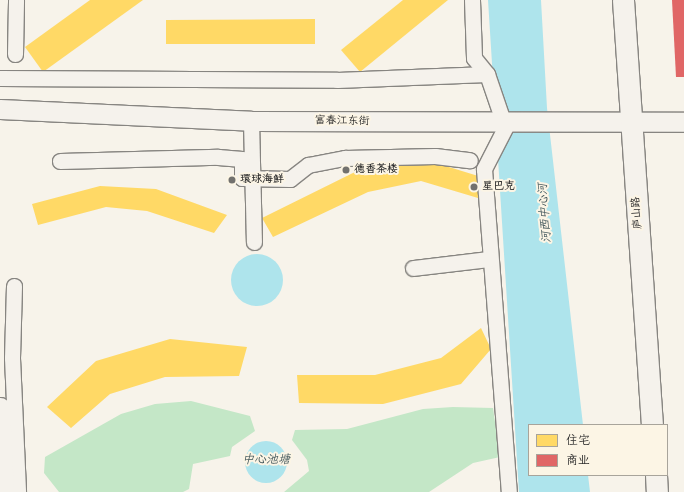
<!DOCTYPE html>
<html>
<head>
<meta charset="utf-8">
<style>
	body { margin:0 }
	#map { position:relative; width:684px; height:492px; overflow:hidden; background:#f7f3ea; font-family:"Gochi Hand","LXGW WenKai TC",sans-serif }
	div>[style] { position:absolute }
	.green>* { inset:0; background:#c4e7c7 }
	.water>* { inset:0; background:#aee4ec }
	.round { border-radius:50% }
	.homes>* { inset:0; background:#ffd966 }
	.shops>* { inset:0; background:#e06666 }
	.roads { filter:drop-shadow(1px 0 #878581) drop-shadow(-1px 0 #878581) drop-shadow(0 1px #878581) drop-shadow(0 -1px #878581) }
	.minor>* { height:15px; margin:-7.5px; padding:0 7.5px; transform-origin:7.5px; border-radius:7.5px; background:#f5f2ec }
	.tertiary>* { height:19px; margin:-9.5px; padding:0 9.5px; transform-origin:9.5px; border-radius:9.5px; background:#f5f2ec }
	.secondary>* { height:21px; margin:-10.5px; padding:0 10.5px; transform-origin:10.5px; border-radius:10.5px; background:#f5f2ec }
	.dots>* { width:11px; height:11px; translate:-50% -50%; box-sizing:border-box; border:2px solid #fcf5e5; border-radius:50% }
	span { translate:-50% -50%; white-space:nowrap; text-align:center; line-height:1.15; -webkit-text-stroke:4px #fcf5e5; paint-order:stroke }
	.street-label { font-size:11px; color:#2b2b2b }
	.poi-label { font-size:11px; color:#2b2b2b; font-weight:700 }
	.left { translate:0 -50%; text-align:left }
	.water-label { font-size:12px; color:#44585c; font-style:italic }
	.legend { position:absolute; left:528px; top:424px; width:140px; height:52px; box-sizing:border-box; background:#fcf5e5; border:1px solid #a8a49b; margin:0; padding:5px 7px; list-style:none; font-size:12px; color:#2b2b2b }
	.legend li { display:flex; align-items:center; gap:8px; height:20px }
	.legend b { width:20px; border:1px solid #a8a49b }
</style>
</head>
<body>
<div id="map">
	<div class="green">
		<i style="clip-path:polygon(191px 401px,250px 416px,255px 431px,232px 447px,230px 456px,193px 464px,189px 489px,183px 492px,59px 492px,44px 473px,45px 457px,121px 414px,155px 404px)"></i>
		<i style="clip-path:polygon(453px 407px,493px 408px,500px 457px,473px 463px,429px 492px,284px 492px,309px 471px,307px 460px,292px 440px,295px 430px,347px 429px,423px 409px)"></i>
	</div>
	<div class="water">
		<i style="clip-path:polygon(488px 0,541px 0,547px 108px,583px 425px,529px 425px,529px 475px,588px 475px,590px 492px,519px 492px)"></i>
		<i class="round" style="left:231px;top:254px;width:52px;height:52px"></i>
		<i class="round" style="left:245px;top:441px;width:42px;height:42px"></i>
	</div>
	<div class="homes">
		<i style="clip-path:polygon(90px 0,143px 0,43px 72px,25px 47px)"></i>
		<i style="clip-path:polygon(403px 0,448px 0,360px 72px,341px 50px)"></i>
		<i style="clip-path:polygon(315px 19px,315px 44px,166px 44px,166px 20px)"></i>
		<i style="clip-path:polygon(426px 160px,488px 179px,478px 198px,421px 181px,368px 192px,273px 237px,262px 218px,363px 168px)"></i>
		<i style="clip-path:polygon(100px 186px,156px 189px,227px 215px,214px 233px,147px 211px,106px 207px,38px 225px,32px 204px)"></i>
		<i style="clip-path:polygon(481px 328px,491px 349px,461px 384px,383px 404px,299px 403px,297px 375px,375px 375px,441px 358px)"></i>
		<i style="clip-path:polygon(170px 339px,247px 347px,239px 376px,165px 377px,110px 394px,71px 428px,47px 407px,96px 361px)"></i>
	</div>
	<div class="shops">
		<i style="clip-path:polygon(672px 0,684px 0,684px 77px,676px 77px)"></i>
	</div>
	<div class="roads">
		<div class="minor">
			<i style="left:472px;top:0;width:58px;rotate:88deg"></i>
			<i style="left:474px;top:58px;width:21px;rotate:51deg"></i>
			<i style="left:487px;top:74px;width:53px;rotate:71.2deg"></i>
			<i style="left:15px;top:54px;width:54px;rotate:-88.9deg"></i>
			<i style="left:0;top:78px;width:337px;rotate:0.3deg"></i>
			<i style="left:337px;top:80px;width:150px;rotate:-2.3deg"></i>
			<i style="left:251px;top:121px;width:121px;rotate:88.6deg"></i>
			<i style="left:507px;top:124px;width:51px;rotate:117.1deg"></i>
			<i style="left:484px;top:169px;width:324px;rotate:85.6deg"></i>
			<i style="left:60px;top:161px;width:158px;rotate:-1.5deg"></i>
			<i style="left:218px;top:157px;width:24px;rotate:5deg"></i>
			<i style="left:242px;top:159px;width:19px;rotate:90deg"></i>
			<i style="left:242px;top:178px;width:48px;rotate:1.2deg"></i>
			<i style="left:290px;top:179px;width:23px;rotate:-38deg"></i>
			<i style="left:308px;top:165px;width:38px;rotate:-11deg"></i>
			<i style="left:345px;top:158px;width:90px;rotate:-1.3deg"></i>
			<i style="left:435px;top:156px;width:35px;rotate:7deg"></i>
			<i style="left:413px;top:268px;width:77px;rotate:-6.8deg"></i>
			<i style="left:14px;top:286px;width:72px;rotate:91.6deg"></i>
			<i style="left:12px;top:358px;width:134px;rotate:87.4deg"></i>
		</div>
		<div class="tertiary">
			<i style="left:0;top:109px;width:251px;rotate:2.7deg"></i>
			<i style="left:251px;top:121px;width:433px;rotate:0.1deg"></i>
			<i style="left:0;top:407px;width:85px;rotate:87.3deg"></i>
		</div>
		<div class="secondary">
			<i style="left:623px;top:0;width:426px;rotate:86.1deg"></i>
			<i style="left:656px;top:475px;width:17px;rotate:87deg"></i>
		</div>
	</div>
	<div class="dots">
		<i style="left:346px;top:170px;background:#72716e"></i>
		<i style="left:232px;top:180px;background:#72716e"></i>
		<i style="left:474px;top:187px;background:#72716e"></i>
	</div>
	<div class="street-label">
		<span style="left:342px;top:122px;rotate:1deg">富春江东街</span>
		<span style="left:638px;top:213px;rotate:-94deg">庐山路</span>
	</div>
	<div class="poi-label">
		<span class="left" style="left:354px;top:170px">德香茶楼</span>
		<span class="left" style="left:240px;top:180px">環球海鮮</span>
		<span class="left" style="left:482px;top:187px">星巴克</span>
	</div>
	<div class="water-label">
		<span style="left:547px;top:213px;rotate:-94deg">河西中心河</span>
		<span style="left:266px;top:462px">中心池塘</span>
	</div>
	<ul class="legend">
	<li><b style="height:11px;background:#ffd966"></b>住宅</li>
	<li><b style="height:11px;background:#e06666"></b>商业</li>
	</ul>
</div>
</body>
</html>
